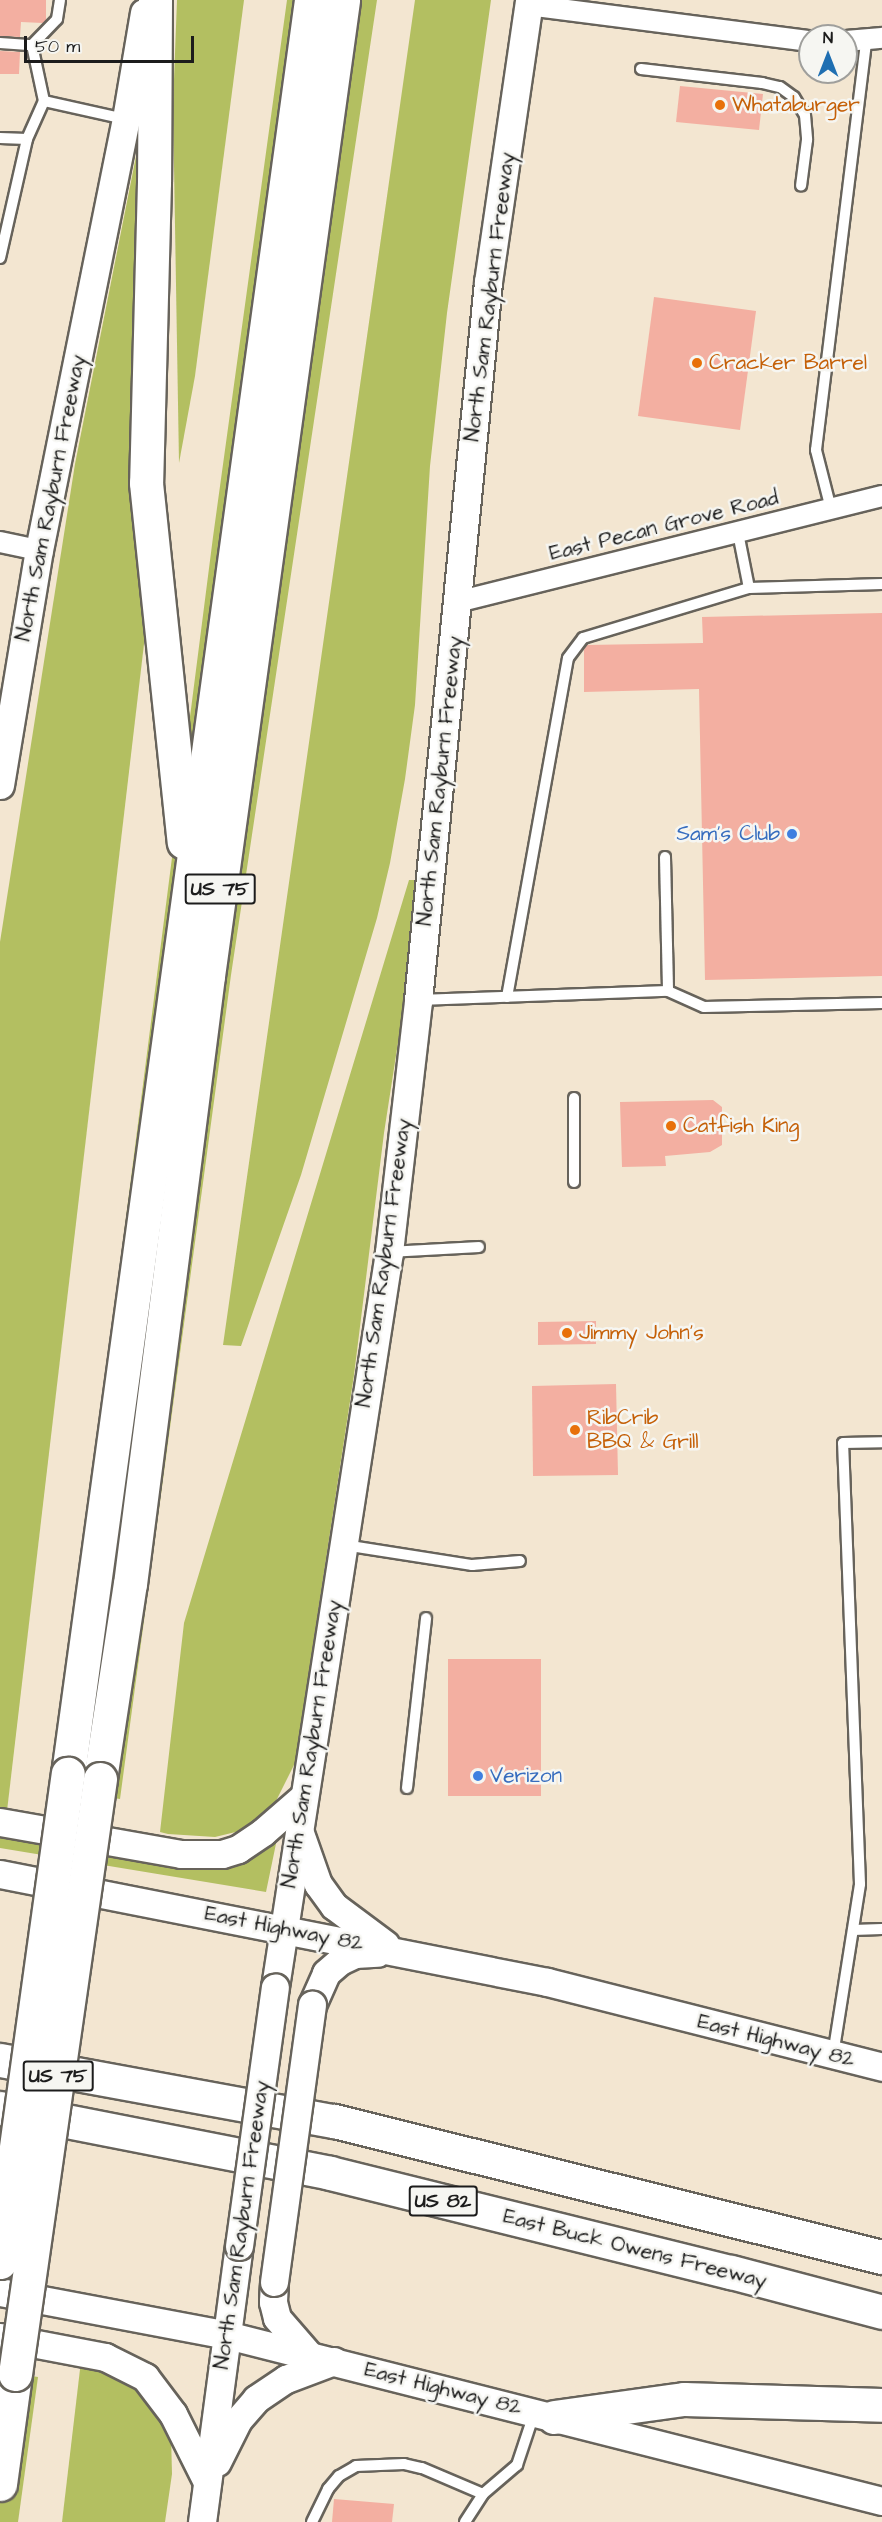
<!DOCTYPE html>
<html>
<head>
<meta charset="utf-8">
<style>
	body { margin:0 }
	#map { position:relative; width:882px; height:2522px; overflow:hidden; background:#f3e6d1; font-family:"Architects Daughter",sans-serif }
	div>[style] { position:absolute }
	.green>* { inset:0; background:#b3bf61 }
	.building>* { inset:0; background:#f3afa1 }
	.roads { filter:drop-shadow(2px 0 #67635b) drop-shadow(-2px 0 #67635b) drop-shadow(0 2px #67635b) drop-shadow(0 -2px #67635b) }
	.service>* { height:10px; margin:-5px; padding:0 5px; transform-origin:5px; border-radius:5px; background:#fff }
	.minor>* { height:20px; margin:-10px; padding:0 10px; transform-origin:10px; border-radius:10px; background:#fff }
	.secondary>* { height:27px; margin:-13.5px; padding:0 13.5px; transform-origin:13.5px; border-radius:13.5px; background:#fff }
	.motorway>* { height:33px; margin:-16.5px; padding:0 16.5px; transform-origin:16.5px; border-radius:16.5px; background:#fff }
	.bridges { filter:drop-shadow(2px 0 #67635b) drop-shadow(-2px 0 #67635b) drop-shadow(0 2px #67635b) drop-shadow(0 -2px #67635b) }
	.secondary-bridge>* { height:27px; margin:-13.5px; padding:0 13.5px; transform-origin:13.5px; border-radius:13.5px; background:#fff }
	.motorway-bridge>* { height:33px; margin:-16.5px; padding:0 16.5px; transform-origin:16.5px; border-radius:16.5px; background:#fff }
	.dots>* { width:16px; height:16px; translate:-50% -50%; box-sizing:border-box; border:3px solid #f6f6f2; border-radius:50% }
	span { translate:-50% -50%; white-space:nowrap; text-align:center; line-height:1.15; -webkit-text-stroke:5px #f6f6f2; paint-order:stroke }
	.shield-label span { padding:2px 4px; background:#f6f6f2; border:2px solid; border-radius:4px; -webkit-text-stroke-width:0 }
	.shield-label { font-size:20px; color:#1c1c1c; font-weight:700 }
	.food-label { font-size:21px; color:#c56008 }
	.left { translate:0 -50%; text-align:left }
	.street-label { font-size:21px; color:#1c1c1c }
	.shop-label { font-size:21px; color:#366cbe }
	.right { translate:-100% -50%; text-align:right }
	.north { position:absolute; left:798px; top:24px; width:60px; height:60px; box-sizing:border-box; background:#f6f6f2; border:2px solid #9f9f9c; border-radius:50%; rotate:0deg; font-size:16px; font-weight:700; line-height:24px; text-align:center; color:#1c1c1c }
	.north::after { content:''; display:block; margin:auto; width:21px; height:27px; background:#1f6fb2; clip-path:polygon(50% 0,100% 100%,50% 72%,0 100%) }
	.scale { position:absolute; left:24px; top:36px; width:170px; height:27px; box-sizing:border-box; border:3px solid #1c1c1c; border-top:0; padding-left:8px; font-size:18px; line-height:21px; white-space:nowrap; color:#1c1c1c; -webkit-text-stroke:4px #f6f6f2; paint-order:stroke }
</style>
</head>
<body>
<div id="map">
	<div class="green">
		<i style="clip-path:polygon(177px 0,244px 0,195px 376px,179px 463px,173px 106px)"></i>
		<i style="clip-path:polygon(287px 0,377px 0,231px 975px,120px 1799px,53px 1788px,213px 537px)"></i>
		<i style="clip-path:polygon(415px 0,491px 0,447px 313px,430px 466px,415px 705px,405px 779px,390px 863px,377px 918px,301px 1175px,241px 1346px,223px 1345px)"></i>
		<i style="clip-path:polygon(143px 121px,146px 627px,7px 1811px,0 1810px,0 942px,75px 464px)"></i>
		<i style="clip-path:polygon(409px 880px,416px 880px,408px 978px,384px 1133px,354px 1375px,295px 1763px,275px 1803px,266px 1814px,244px 1830px,215px 1837px,168px 1834px,160px 1832px,184px 1623px)"></i>
		<i style="clip-path:polygon(0 1826px,161px 1854px,278px 1834px,266px 1892px,0 1848px)"></i>
		<i style="clip-path:polygon(81px 2361px,144px 2383px,171px 2435px,172px 2474px,165px 2522px,62px 2522px)"></i>
		<i style="clip-path:polygon(0 2371px,38px 2377px,18px 2522px,0 2522px)"></i>
	</div>
	<div class="building">
		<i style="clip-path:polygon(0 0,46px 0,46px 20px,43px 23px,21px 22px,20px 37px,0 36px)"></i>
		<i style="clip-path:polygon(0 51px,20px 52px,19px 74px,0 74px)"></i>
		<i style="clip-path:polygon(680px 86px,763px 94px,759px 130px,676px 122px)"></i>
		<i style="clip-path:polygon(654px 297px,756px 311px,740px 430px,638px 416px)"></i>
		<i style="clip-path:polygon(882px 613px,882px 976px,705px 980px,699px 689px,584px 692px,584px 650px,587px 645px,703px 643px,702px 617px)"></i>
		<i style="clip-path:polygon(713px 1100px,722px 1107px,722px 1145px,710px 1152px,665px 1156px,666px 1166px,622px 1167px,620px 1102px)"></i>
		<i style="clip-path:polygon(596px 1321px,596px 1344px,538px 1345px,538px 1322px)"></i>
		<i style="clip-path:polygon(616px 1384px,618px 1475px,533px 1476px,532px 1386px)"></i>
		<i style="clip-path:polygon(448px 1659px,541px 1659px,541px 1796px,448px 1796px)"></i>
		<i style="clip-path:polygon(334px 2499px,394px 2504px,392px 2522px,332px 2522px)"></i>
	</div>
	<div class="roads">
		<div class="service">
			<i style="left:0;top:43px;width:32px;rotate:4deg"></i>
			<i style="left:32px;top:45px;width:57px;rotate:77.9deg"></i>
			<i style="left:32px;top:45px;width:36px;rotate:-46deg"></i>
			<i style="left:57px;top:19px;width:19px;rotate:-81deg"></i>
			<i style="left:641px;top:69px;width:122px;rotate:6.6deg"></i>
			<i style="left:762px;top:83px;width:18px;rotate:13deg"></i>
			<i style="left:780px;top:87px;width:17px;rotate:36deg"></i>
			<i style="left:794px;top:97px;width:21px;rotate:59deg"></i>
			<i style="left:805px;top:115px;width:25px;rotate:85deg"></i>
			<i style="left:807px;top:140px;width:46px;rotate:97.4deg"></i>
			<i style="left:0;top:138px;width:27px;rotate:2deg"></i>
			<i style="left:0;top:258px;width:122px;rotate:-77.2deg"></i>
			<i style="left:27px;top:139px;width:42px;rotate:-65.9deg"></i>
			<i style="left:44px;top:101px;width:83px;rotate:12.5deg"></i>
			<i style="left:831px;top:509px;width:61px;rotate:-104.3deg"></i>
			<i style="left:816px;top:450px;width:413px;rotate:-83deg"></i>
			<i style="left:738px;top:533px;width:56px;rotate:78.7deg"></i>
			<i style="left:665px;top:857px;width:134px;rotate:88.7deg"></i>
			<i style="left:507px;top:997px;width:344px;rotate:-79.8deg"></i>
			<i style="left:568px;top:658px;width:25px;rotate:-53deg"></i>
			<i style="left:583px;top:638px;width:173px;rotate:-16.8deg"></i>
			<i style="left:749px;top:588px;width:133px;rotate:-1.7deg"></i>
			<i style="left:419px;top:1000px;width:249px;rotate:-2.1deg"></i>
			<i style="left:668px;top:991px;width:39px;rotate:24deg"></i>
			<i style="left:704px;top:1007px;width:178px;rotate:-1.3deg"></i>
			<i style="left:574px;top:1098px;width:84px;rotate:90deg"></i>
			<i style="left:389px;top:1252px;width:90px;rotate:-3.2deg"></i>
			<i style="left:344px;top:1545px;width:130px;rotate:8.9deg"></i>
			<i style="left:472px;top:1565px;width:48px;rotate:-4.8deg"></i>
			<i style="left:407px;top:1788px;width:171px;rotate:-83.6deg"></i>
			<i style="left:853px;top:1930px;width:29px;rotate:-2deg"></i>
			<i style="left:833px;top:2055px;width:173px;rotate:-81deg"></i>
			<i style="left:860px;top:1884px;width:441px;rotate:-92.2deg"></i>
			<i style="left:843px;top:1443px;width:39px;rotate:-1deg"></i>
			<i style="left:312px;top:2522px;width:37px;rotate:-64deg"></i>
			<i style="left:328px;top:2489px;width:17px;rotate:-50deg"></i>
			<i style="left:339px;top:2476px;width:20px;rotate:-30deg"></i>
			<i style="left:356px;top:2466px;width:48px;rotate:-2.4deg"></i>
			<i style="left:404px;top:2464px;width:18px;rotate:13deg"></i>
			<i style="left:422px;top:2468px;width:66px;rotate:23.1deg"></i>
			<i style="left:465px;top:2522px;width:33px;rotate:-57deg"></i>
			<i style="left:483px;top:2494px;width:45px;rotate:-40.5deg"></i>
			<i style="left:517px;top:2465px;width:54px;rotate:-71.6deg"></i>
		</div>
		<div class="minor">
			<i style="left:528px;top:5px;width:284px;rotate:7.3deg"></i>
			<i style="left:846px;top:41px;width:36px;rotate:-5deg"></i>
			<i style="left:0;top:542px;width:40px;rotate:12deg"></i>
			<i style="left:457px;top:602px;width:438px;rotate:-14deg"></i>
		</div>
		<div class="secondary">
			<i style="left:0;top:785px;width:238px;rotate:-80.6deg"></i>
			<i style="left:39px;top:550px;width:440px;rotate:-78.6deg"></i>
			<i style="left:126px;top:119px;width:108px;rotate:-80.4deg"></i>
			<i style="left:0;top:1822px;width:184px;rotate:10deg"></i>
			<i style="left:181px;top:1854px;width:41px"></i>
			<i style="left:222px;top:1854px;width:17px;rotate:-17deg"></i>
			<i style="left:238px;top:1849px;width:30px;rotate:-34deg"></i>
			<i style="left:263px;top:1832px;width:52px;rotate:-41.1deg"></i>
			<i style="left:300px;top:1833px;width:54px;rotate:70.6deg"></i>
			<i style="left:318px;top:1884px;width:27px;rotate:54deg"></i>
			<i style="left:334px;top:1906px;width:64px;rotate:36.7deg"></i>
			<i style="left:0;top:1874px;width:558px;rotate:11.17deg"></i>
			<i style="left:547px;top:1982px;width:346px;rotate:14.2deg"></i>
			<i style="left:275px;top:1987px;width:744px;rotate:-81.18deg"></i>
			<i style="left:389px;top:1252px;width:254px;rotate:-83.4deg"></i>
			<i style="left:418px;top:1000px;width:721px;rotate:-84.43deg"></i>
			<i style="left:488px;top:282px;width:285px;rotate:-81.7deg"></i>
			<i style="left:312px;top:2005px;width:35px;rotate:-66deg"></i>
			<i style="left:326px;top:1973px;width:18px;rotate:-41deg"></i>
			<i style="left:340px;top:1961px;width:17px;rotate:-25deg"></i>
			<i style="left:355px;top:1954px;width:22px;rotate:-3deg"></i>
			<i style="left:274px;top:2282px;width:20px;rotate:93deg"></i>
			<i style="left:273px;top:2302px;width:16px;rotate:76deg"></i>
			<i style="left:277px;top:2318px;width:49px;rotate:49.1deg"></i>
			<i style="left:0;top:2292px;width:231px;rotate:10.7deg"></i>
			<i style="left:227px;top:2335px;width:676px;rotate:14.22deg"></i>
			<i style="left:0;top:2337px;width:107px;rotate:10.8deg"></i>
			<i style="left:105px;top:2357px;width:45px;rotate:26.6deg"></i>
			<i style="left:145px;top:2377px;width:46px;rotate:52.9deg"></i>
			<i style="left:173px;top:2414px;width:76px;rotate:63.4deg"></i>
			<i style="left:217px;top:2462px;width:47px;rotate:-63.4deg"></i>
			<i style="left:238px;top:2420px;width:28px;rotate:-49deg"></i>
			<i style="left:256px;top:2399px;width:36px;rotate:-34deg"></i>
			<i style="left:286px;top:2379px;width:51px;rotate:-20.6deg"></i>
			<i style="left:202px;top:2522px;width:278px;rotate:-82.4deg"></i>
		</div>
		<div class="motorway">
			<i style="left:155px;top:0;width:182px;rotate:90.3deg"></i>
			<i style="left:154px;top:182px;width:301px;rotate:91.5deg"></i>
			<i style="left:146px;top:483px;width:361px;rotate:84deg"></i>
			<i style="left:68px;top:1774px;width:1791px;rotate:-82.2deg"></i>
			<i style="left:100px;top:1779px;width:197px;rotate:-81.3deg"></i>
			<i style="left:130px;top:1584px;width:613px;rotate:-82.69deg"></i>
			<i style="left:208px;top:976px;width:985px;rotate:-82.12deg"></i>
			<i style="left:0;top:2060px;width:340px;rotate:10.4deg"></i>
			<i style="left:334px;top:2121px;width:565px;rotate:13.94deg"></i>
			<i style="left:0;top:2108px;width:336px;rotate:11.1deg"></i>
			<i style="left:330px;top:2173px;width:413px;rotate:13.9deg"></i>
			<i style="left:731px;top:2272px;width:156px;rotate:14.8deg"></i>
			<i style="left:554px;top:2417px;width:131px;rotate:-7.9deg"></i>
			<i style="left:684px;top:2399px;width:198px;rotate:1.7deg"></i>
			<i style="left:0;top:2484px;width:111px;rotate:-82.2deg"></i>
		</div>
	</div>
	<div class="bridges">
		<div class="secondary-bridge">
			<i style="left:239px;top:2246px;width:261px;rotate:-82.1deg"></i>
			<i style="left:274px;top:2282px;width:280px;rotate:-82.2deg"></i>
		</div>
		<div class="motorway-bridge">
			<i style="left:0;top:2262px;width:493px;rotate:-82.1deg"></i>
			<i style="left:15px;top:2374px;width:601px;rotate:-81.87deg"></i>
		</div>
	</div>
	<div class="dots">
		<i style="left:720px;top:105px;background:#e8710a"></i>
		<i style="left:697px;top:363px;background:#e8710a"></i>
		<i style="left:792px;top:834px;background:#3f7fe0"></i>
		<i style="left:671px;top:1126px;background:#e8710a"></i>
		<i style="left:567px;top:1333px;background:#e8710a"></i>
		<i style="left:575px;top:1430px;background:#e8710a"></i>
		<i style="left:478px;top:1776px;background:#3f7fe0"></i>
	</div>
	<div class="shield-label">
		<span style="left:220px;top:889px">US 75</span>
		<span style="left:58px;top:2076px">US 75</span>
		<span style="left:443px;top:2201px">US 82</span>
	</div>
	<div class="food-label">
		<span class="left" style="left:732px;top:105px">Whataburger</span>
		<span class="left" style="left:709px;top:363px">Cracker Barrel</span>
		<span class="left" style="left:683px;top:1126px">Catfish King</span>
		<span class="left" style="left:579px;top:1333px">Jimmy John's</span>
		<span class="left" style="left:587px;top:1430px">RibCrib<br>BBQ &amp; Grill</span>
	</div>
	<div class="street-label">
		<span style="left:490px;top:297px;rotate:-83deg">North Sam Rayburn Freeway</span>
		<span style="left:51px;top:498px;rotate:-79deg">North Sam Rayburn Freeway</span>
		<span style="left:664px;top:526px;rotate:-14deg">East Pecan Grove Road</span>
		<span style="left:440px;top:781px;rotate:-84deg">North Sam Rayburn Freeway</span>
		<span style="left:384px;top:1263px;rotate:-82deg">North Sam Rayburn Freeway</span>
		<span style="left:312px;top:1744px;rotate:-81deg">North Sam Rayburn Freeway</span>
		<span style="left:284px;top:1929px;rotate:11deg">East Highway 82</span>
		<span style="left:776px;top:2041px;rotate:14deg">East Highway 82</span>
		<span style="left:242px;top:2225px;rotate:-82deg">North Sam Rayburn Freeway</span>
		<span style="left:635px;top:2249px;rotate:14deg">East Buck Owens Freeway</span>
		<span style="left:443px;top:2389px;rotate:14deg">East Highway 82</span>
	</div>
	<div class="shop-label">
		<span class="right" style="left:780px;top:834px">Sam's Club</span>
		<span class="left" style="left:490px;top:1776px">Verizon</span>
	</div>
	<div class="north">N</div>
	<div class="scale">50 m</div>
</div>
</body>
</html>
